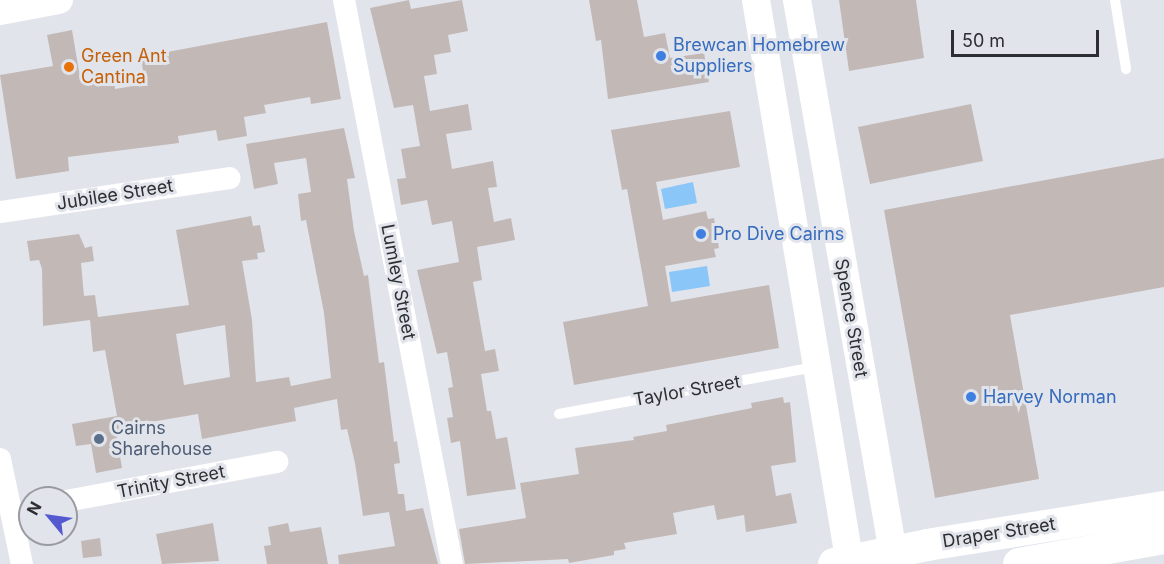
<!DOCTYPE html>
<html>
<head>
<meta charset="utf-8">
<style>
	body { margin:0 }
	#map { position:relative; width:1164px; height:564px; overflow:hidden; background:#e2e4ec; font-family:Inter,sans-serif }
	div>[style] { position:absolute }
	.water>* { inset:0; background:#8bc6f8 }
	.building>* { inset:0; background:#c2b9b7 }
	.service>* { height:10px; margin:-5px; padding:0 5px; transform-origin:5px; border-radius:5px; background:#fff }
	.minor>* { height:22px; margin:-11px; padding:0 11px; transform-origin:11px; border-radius:11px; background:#fff }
	.tertiary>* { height:28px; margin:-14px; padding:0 14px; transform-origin:14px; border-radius:14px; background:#fff }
	.secondary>* { height:32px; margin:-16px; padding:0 16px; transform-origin:16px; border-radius:16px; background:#fff }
	.dots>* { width:16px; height:16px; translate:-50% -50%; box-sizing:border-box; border:3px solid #e2e4ec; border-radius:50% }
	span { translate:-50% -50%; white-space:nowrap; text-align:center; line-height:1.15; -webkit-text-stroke:6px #e2e4ec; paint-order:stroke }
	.shop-label { font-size:18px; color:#366cbe }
	.left { translate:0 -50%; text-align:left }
	.food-label { font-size:18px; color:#c56008 }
	.street-label { font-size:18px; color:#2d2e31 }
	.service-label { font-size:18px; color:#4e5e75 }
	.north { position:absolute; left:18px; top:486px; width:60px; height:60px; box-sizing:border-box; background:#e2e4ec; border:2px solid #9a9ba1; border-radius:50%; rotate:299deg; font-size:16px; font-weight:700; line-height:24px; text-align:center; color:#2d2e31 }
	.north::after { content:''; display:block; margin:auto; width:21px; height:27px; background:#5559d0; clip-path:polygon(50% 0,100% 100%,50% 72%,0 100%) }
	.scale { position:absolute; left:951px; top:30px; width:148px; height:27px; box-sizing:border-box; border:3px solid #2d2e31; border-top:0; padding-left:8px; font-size:18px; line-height:21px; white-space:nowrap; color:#2d2e31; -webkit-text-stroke:4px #e2e4ec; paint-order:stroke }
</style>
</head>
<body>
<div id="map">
	<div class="water">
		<i style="clip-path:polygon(693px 182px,697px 203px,665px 209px,661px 189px)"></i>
		<i style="clip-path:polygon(707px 266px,710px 286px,672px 292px,669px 272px)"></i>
	</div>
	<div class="building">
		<i style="clip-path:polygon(409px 0,411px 9px,462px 0,468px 31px,448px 35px,451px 52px,434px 55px,437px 74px,424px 76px,430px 111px,468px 104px,472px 130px,446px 134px,452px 169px,493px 161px,497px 187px,488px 188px,494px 222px,511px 218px,515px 240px,477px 247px,482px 280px,473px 282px,485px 351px,495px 349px,499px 371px,481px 374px,487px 411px,491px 411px,496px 439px,507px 437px,516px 489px,467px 496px,460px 441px,451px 443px,447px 418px,453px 417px,448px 388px,453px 387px,447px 352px,437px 354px,417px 270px,459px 262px,452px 221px,432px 225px,427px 200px,401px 205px,397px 179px,406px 178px,401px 149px,420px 146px,413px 105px,394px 108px,370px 8px)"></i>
		<i style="clip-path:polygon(589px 0,637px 0,644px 37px,665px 33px,670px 58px,704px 53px,709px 82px,608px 99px,601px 40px,596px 41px)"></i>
		<i style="clip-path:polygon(839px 0,916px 0,924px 58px,849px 71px)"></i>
		<i style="clip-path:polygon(327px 22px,341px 99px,311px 104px,310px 97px,264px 105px,266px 113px,244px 117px,247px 136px,218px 141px,216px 130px,178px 136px,179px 143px,68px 157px,69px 171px,16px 179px,0 75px,53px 66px,47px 35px,72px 30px,81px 83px,114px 77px,115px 89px,145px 84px,141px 57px)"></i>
		<i style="clip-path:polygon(971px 104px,983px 161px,870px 184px,858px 127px)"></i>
		<i style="clip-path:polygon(730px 111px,740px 167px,656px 182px,663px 220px,706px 211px,708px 219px,714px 218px,719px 248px,714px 249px,716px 257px,665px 266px,671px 302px,769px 285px,779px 348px,574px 385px,563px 322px,648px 306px,627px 189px,622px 190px,611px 130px)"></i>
		<i style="clip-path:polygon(evenodd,344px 128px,355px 178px,347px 179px,354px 231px,364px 276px,368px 275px,379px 363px,384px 362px,394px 442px,397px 441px,400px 463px,394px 464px,398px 494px,404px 494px,406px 511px,423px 508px,438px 564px,339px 564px,338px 555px,395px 546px,389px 512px,363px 516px,355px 463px,347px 429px,341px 430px,337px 399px,294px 408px,296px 421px,202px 439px,198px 414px,145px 423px,146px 426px,116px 432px,122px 468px,96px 473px,91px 444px,76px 446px,72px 424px,117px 416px,105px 350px,93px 352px,90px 320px,43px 326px,42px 269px,39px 260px,30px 261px,27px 241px,79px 234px,85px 248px,92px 246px,94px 261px,81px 263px,84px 296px,95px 295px,98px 317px,189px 305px,176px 230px,251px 216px,253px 226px,260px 225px,265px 252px,257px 253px,258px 259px,242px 261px,252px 320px,256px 382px,289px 377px,291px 386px,331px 378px,324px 313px,306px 220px,301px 221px,298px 194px,311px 192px,306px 158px,274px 163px,278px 184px,254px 189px,246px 144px,344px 128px,225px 325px,230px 377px,184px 385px,176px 334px,225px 325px)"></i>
		<i style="clip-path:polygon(1164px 158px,1164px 287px,1010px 315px,1039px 479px,935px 498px,884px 210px)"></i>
		<i style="clip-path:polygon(783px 397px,784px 403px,790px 402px,796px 462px,771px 466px,776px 496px,791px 493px,797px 523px,746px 532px,744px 515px,717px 520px,714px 505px,673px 513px,677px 534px,624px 543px,626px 549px,614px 551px,614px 555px,569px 563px,568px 559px,465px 564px,459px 529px,526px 518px,520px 483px,579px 474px,575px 448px,634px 440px,633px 437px,667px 431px,666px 425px,752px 408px,751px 403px)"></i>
		<i style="clip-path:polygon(213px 523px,219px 561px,162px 564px,156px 534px)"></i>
		<i style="clip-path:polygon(288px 523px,290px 532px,321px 527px,328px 564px,267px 564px,264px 546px,271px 545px,268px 527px)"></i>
		<i style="clip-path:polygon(100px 538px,102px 556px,83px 558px,81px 541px)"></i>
	</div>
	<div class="service">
		<i style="left:1115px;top:0;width:70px;rotate:80.9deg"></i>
		<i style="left:559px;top:414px;width:259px;rotate:-10.4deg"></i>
	</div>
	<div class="minor">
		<i style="left:344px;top:0;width:574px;rotate:79.16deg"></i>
		<i style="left:0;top:212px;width:232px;rotate:-8.4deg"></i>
		<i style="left:0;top:459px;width:107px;rotate:78.2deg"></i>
		<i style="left:66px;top:501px;width:215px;rotate:-10.5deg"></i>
	</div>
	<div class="tertiary">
		<i style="left:756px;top:0;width:572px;rotate:80.54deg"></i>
		<i style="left:797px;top:0;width:572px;rotate:80.14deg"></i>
		<i style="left:0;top:11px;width:60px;rotate:-10.6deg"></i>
	</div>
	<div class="secondary">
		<i style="left:834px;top:564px;width:95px;rotate:-11.5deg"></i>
		<i style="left:927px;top:545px;width:240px;rotate:-9.1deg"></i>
		<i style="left:1019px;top:564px;width:147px;rotate:-10.2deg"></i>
	</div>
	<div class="dots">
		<i style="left:661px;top:56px;background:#3f7fe0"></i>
		<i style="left:69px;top:67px;background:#e8710a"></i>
		<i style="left:701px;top:234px;background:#3f7fe0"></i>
		<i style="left:971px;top:397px;background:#3f7fe0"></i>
		<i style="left:99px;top:439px;background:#5c6f8a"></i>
	</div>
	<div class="shop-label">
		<span class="left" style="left:673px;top:56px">Brewcan Homebrew<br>Suppliers</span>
		<span class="left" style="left:713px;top:234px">Pro Dive Cairns</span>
		<span class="left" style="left:983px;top:397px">Harvey Norman</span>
	</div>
	<div class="food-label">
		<span class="left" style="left:81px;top:67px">Green Ant<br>Cantina</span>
	</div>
	<div class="street-label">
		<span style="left:115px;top:195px;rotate:-9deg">Jubilee Street</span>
		<span style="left:398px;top:282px;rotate:79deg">Lumley Street</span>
		<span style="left:851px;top:318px;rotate:80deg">Spence Street</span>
		<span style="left:687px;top:391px;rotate:-10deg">Taylor Street</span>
		<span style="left:171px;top:482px;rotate:-11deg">Trinity Street</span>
		<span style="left:999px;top:533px;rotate:-9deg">Draper Street</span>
	</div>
	<div class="service-label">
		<span class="left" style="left:111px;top:439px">Cairns<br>Sharehouse</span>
	</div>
	<div class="north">N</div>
	<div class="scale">50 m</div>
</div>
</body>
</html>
